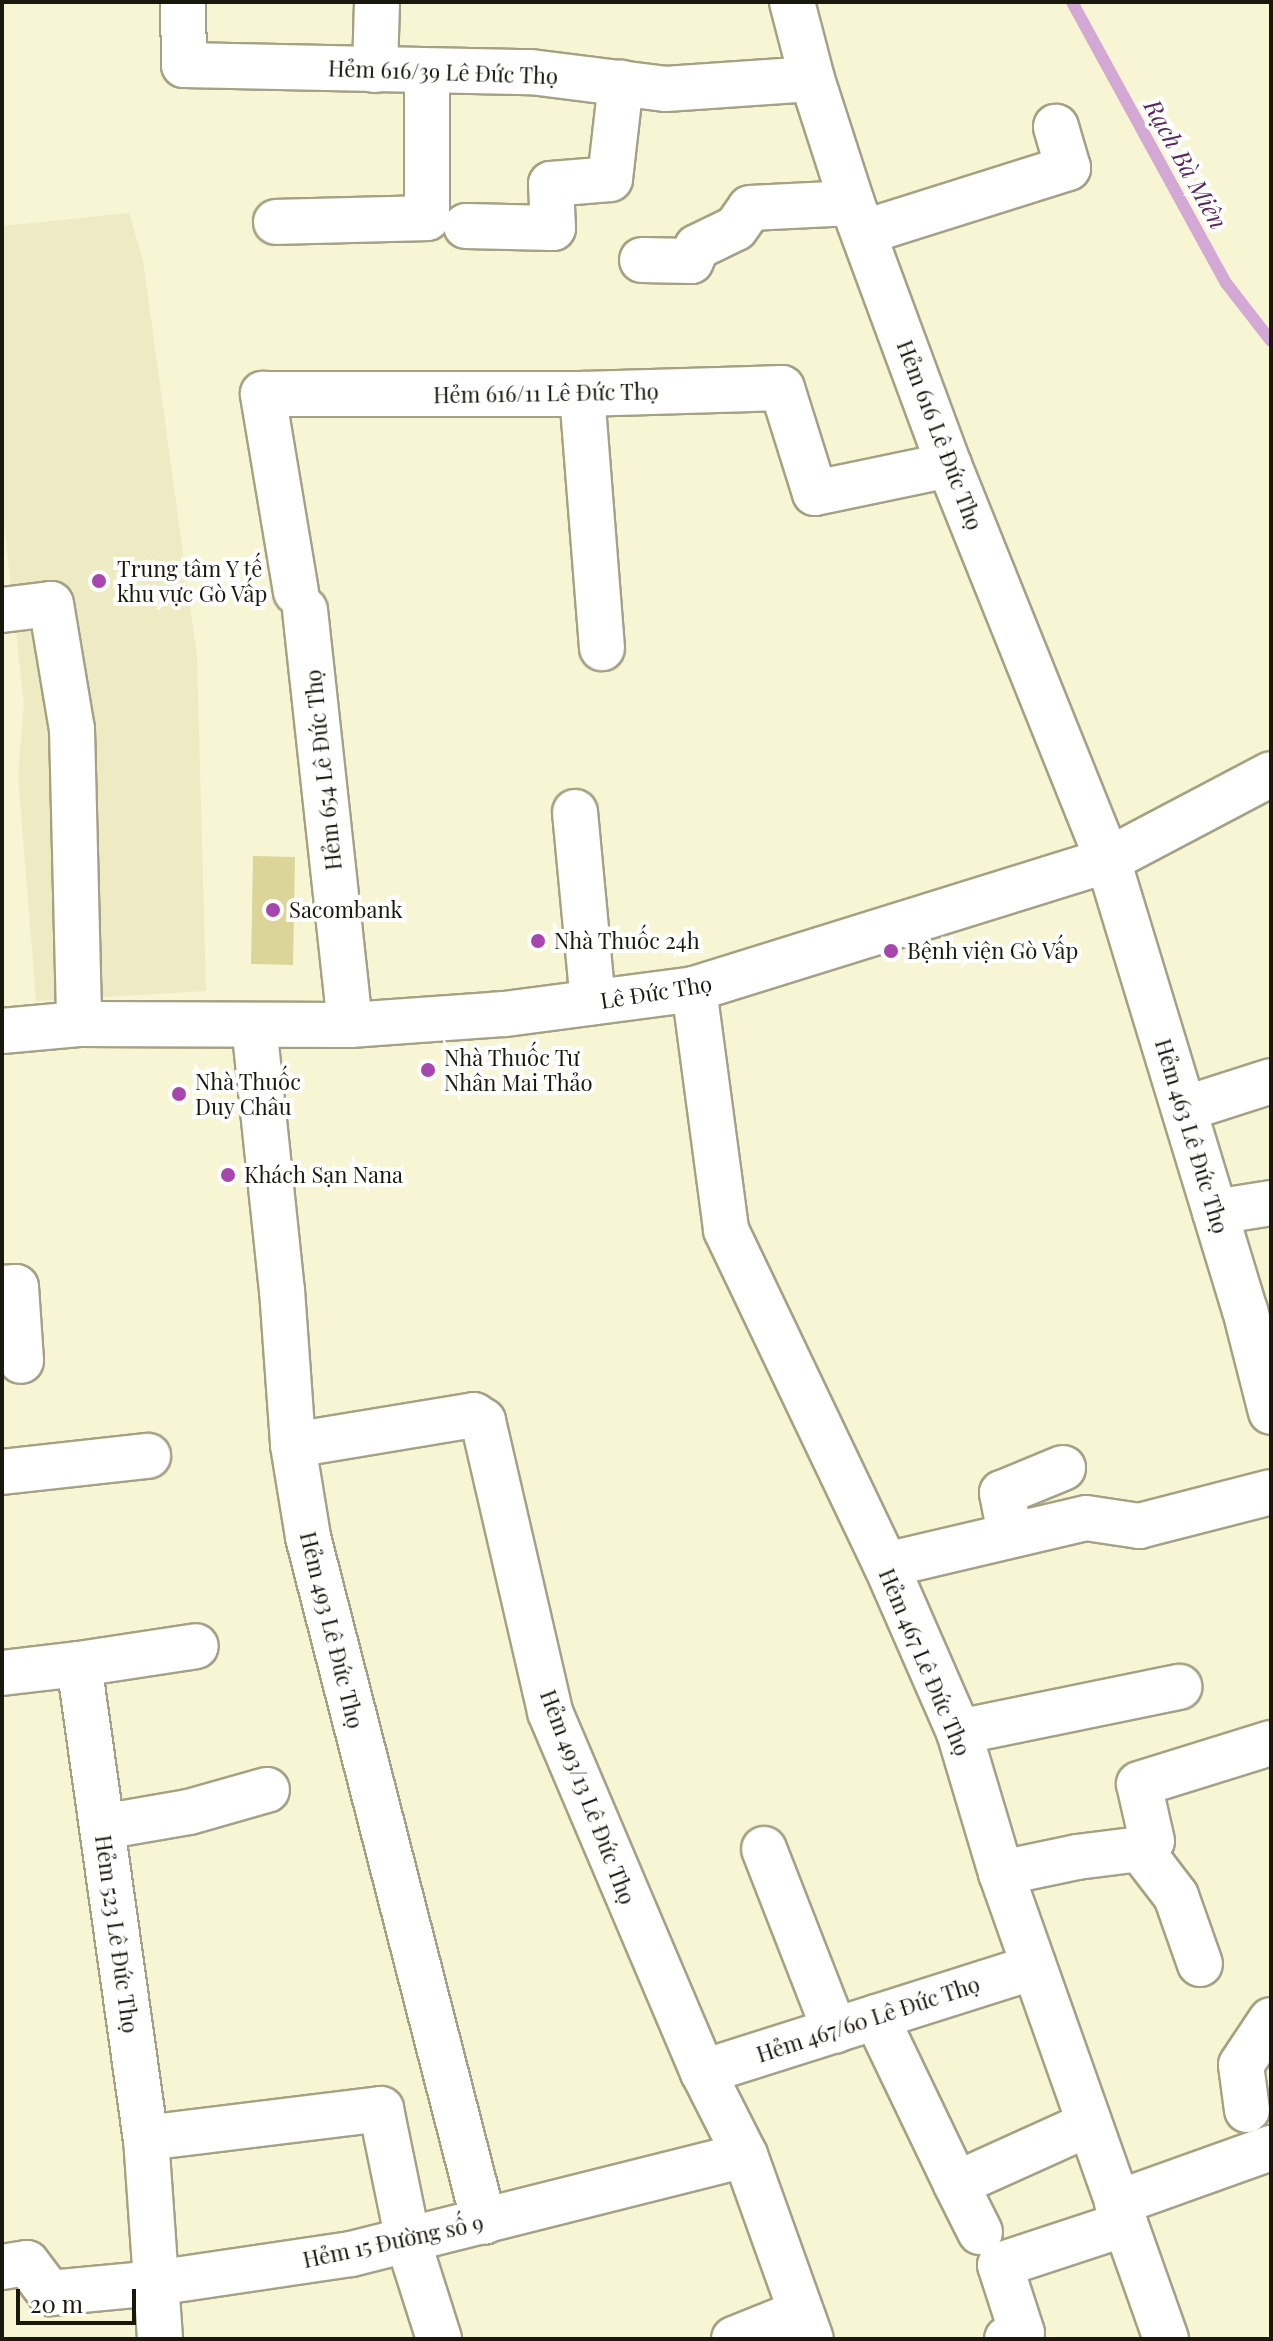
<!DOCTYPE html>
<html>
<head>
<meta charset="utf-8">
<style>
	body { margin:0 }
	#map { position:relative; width:1273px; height:2341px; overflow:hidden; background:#f8f5d5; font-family:"Playfair Display",serif }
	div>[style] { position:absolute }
	.built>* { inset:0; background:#eeeac3 }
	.stream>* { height:12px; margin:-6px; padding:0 6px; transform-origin:6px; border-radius:6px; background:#d3a8d5 }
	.building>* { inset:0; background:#dcd599 }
	.roads { filter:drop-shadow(2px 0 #a4a184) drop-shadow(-2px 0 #a4a184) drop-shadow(0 2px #a4a184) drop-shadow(0 -2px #a4a184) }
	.minor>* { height:44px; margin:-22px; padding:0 22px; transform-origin:22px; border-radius:22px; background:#fff }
	.major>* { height:44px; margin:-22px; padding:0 22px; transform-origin:22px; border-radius:22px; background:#fff }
	.dots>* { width:22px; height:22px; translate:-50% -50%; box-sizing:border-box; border:4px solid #fff; border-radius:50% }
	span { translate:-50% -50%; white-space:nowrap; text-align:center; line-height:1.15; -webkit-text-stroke:8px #fff; paint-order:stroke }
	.street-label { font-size:22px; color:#19180d }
	.poi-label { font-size:22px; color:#19180d }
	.left { translate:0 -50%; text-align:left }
	.water-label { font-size:24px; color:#5a265d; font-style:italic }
	.frame { position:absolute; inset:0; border:4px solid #19180d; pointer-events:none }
	.scale { position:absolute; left:16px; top:2289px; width:120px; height:36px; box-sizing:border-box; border:4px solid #19180d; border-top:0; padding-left:10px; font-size:24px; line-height:28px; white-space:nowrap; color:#19180d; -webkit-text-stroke:6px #fff; paint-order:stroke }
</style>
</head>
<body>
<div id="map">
	<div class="built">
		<i style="clip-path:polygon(129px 213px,143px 260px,197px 656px,206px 991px,36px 1001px,18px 776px,24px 703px,2px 506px,2px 226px)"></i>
	</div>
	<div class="stream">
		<i style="left:1072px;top:2px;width:320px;rotate:61.3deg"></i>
		<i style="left:1226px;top:283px;width:73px;rotate:52.2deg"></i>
	</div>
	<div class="building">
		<i style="clip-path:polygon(253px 856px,295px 857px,293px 965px,251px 964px)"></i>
	</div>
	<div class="roads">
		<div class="minor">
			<i style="left:183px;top:2px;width:63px;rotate:89.1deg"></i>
			<i style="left:184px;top:65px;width:347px;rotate:1.2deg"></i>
			<i style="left:531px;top:72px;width:135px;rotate:7.2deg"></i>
			<i style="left:665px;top:89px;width:147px;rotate:-3.9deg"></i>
			<i style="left:792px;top:2px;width:80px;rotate:75.4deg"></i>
			<i style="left:812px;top:79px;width:130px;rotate:72.1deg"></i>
			<i style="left:852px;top:203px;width:279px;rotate:69.7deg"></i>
			<i style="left:949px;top:465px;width:426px;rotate:68.1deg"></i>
			<i style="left:1108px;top:860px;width:470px;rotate:73.1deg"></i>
			<i style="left:1245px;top:1310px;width:105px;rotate:75.7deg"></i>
			<i style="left:375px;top:70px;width:68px;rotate:-88.3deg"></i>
			<i style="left:276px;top:222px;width:151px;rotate:-1.5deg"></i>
			<i style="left:427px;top:218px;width:146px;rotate:-90deg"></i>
			<i style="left:466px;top:226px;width:87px;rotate:1.3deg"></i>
			<i style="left:553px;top:228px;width:44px;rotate:-92.6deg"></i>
			<i style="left:551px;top:184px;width:59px;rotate:-4.8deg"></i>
			<i style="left:610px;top:179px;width:97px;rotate:-83.5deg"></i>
			<i style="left:865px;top:232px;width:213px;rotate:-17.5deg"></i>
			<i style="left:1068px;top:168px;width:43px;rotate:-106.3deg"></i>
			<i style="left:642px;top:260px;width:49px;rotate:1.2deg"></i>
			<i style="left:691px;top:261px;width:15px;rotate:-67deg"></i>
			<i style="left:697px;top:247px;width:43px;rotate:-26deg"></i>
			<i style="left:736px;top:228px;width:24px;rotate:-55deg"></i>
			<i style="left:750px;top:208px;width:102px;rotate:-2.8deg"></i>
			<i style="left:582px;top:394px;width:255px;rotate:85.5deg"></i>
			<i style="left:296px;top:592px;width:201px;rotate:-99.5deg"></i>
			<i style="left:263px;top:394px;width:319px"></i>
			<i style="left:582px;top:394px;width:200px;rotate:-1.7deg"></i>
			<i style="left:782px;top:388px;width:110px;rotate:72.6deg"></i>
			<i style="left:815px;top:493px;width:137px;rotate:-11.8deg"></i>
			<i style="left:2px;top:610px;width:49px;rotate:-7deg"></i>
			<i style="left:51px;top:604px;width:127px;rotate:80.5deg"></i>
			<i style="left:72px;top:729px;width:295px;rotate:88.6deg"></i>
			<i style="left:305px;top:610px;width:417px;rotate:83.8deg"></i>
			<i style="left:575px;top:812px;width:191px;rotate:84.6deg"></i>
			<i style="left:694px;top:989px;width:243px;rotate:82.4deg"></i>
			<i style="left:726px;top:1230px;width:371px;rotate:64.5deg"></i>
			<i style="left:886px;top:1565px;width:182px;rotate:66.4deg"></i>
			<i style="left:959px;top:1732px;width:147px;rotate:73.4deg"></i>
			<i style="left:1001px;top:1873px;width:494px;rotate:70.5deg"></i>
			<i style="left:254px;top:1025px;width:266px;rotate:84deg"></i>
			<i style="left:282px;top:1290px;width:155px;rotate:85.9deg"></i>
			<i style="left:293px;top:1445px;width:93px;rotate:80.7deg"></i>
			<i style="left:308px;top:1537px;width:707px;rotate:75.59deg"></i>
			<i style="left:1184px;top:1109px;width:91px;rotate:-17.8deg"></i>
			<i style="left:1215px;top:1212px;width:57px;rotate:-9.1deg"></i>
			<i style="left:2px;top:1288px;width:14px;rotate:-4deg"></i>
			<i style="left:16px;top:1287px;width:74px;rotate:86.1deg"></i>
			<i style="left:293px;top:1445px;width:183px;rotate:-9.4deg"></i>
			<i style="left:474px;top:1415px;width:11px;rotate:34deg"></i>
			<i style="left:483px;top:1421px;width:299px;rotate:77deg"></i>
			<i style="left:550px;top:1712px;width:391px;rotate:67deg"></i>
			<i style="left:703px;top:2072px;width:93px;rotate:63.2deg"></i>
			<i style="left:745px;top:2155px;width:195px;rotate:70.3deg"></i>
			<i style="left:2px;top:1472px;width:147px;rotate:-6.3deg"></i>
			<i style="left:1010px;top:1534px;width:42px;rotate:-101deg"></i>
			<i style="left:1002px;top:1493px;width:66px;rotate:-22.3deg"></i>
			<i style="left:886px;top:1565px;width:205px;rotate:-13.2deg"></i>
			<i style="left:1086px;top:1518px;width:54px;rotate:8.6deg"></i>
			<i style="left:1139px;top:1526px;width:136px;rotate:-14.4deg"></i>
			<i style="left:79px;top:1664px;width:118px;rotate:-8.7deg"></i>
			<i style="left:2px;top:1673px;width:78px;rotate:-6.7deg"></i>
			<i style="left:79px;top:1664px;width:479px;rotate:82deg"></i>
			<i style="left:146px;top:2138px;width:201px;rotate:86deg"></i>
			<i style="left:959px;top:1732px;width:225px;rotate:-11.6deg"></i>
			<i style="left:102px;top:1827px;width:88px;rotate:-9.8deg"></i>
			<i style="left:189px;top:1812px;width:81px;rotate:-15.8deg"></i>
			<i style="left:764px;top:1849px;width:195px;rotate:68.7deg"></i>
			<i style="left:1140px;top:1849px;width:59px;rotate:52.5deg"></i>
			<i style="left:1176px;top:1896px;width:72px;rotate:70.6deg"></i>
			<i style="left:1001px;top:1873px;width:78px;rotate:-11.9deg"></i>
			<i style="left:1077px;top:1857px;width:64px;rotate:-7.2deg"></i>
			<i style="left:1140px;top:1849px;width:14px;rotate:-34deg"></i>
			<i style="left:1152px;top:1841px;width:58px;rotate:-102.8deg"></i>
			<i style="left:1139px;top:1784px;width:138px;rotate:-17.3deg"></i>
			<i style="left:876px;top:2017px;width:185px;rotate:64.4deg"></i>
			<i style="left:703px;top:2072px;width:347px;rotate:-17.6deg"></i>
			<i style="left:1247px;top:2110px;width:45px;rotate:-97.6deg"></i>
			<i style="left:1241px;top:2065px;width:54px;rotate:-56.3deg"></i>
			<i style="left:146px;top:2138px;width:237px;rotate:-7deg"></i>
			<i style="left:381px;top:2109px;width:135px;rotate:78.4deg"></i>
			<i style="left:408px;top:2241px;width:103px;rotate:72.4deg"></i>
			<i style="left:1117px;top:2203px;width:164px;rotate:-19.7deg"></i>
			<i style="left:980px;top:2232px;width:54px;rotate:-116.6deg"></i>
			<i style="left:956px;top:2184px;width:146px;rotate:-24.3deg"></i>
			<i style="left:2px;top:2267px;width:25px;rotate:-9deg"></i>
			<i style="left:27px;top:2263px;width:38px;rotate:53deg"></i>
			<i style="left:50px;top:2293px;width:105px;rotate:-5.4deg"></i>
			<i style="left:155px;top:2283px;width:198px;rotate:-8.4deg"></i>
			<i style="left:351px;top:2254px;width:406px;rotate:-14.1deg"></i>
			<i style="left:734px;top:2339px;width:72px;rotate:-21.9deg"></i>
			<i style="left:1007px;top:2339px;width:16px;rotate:-22deg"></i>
			<i style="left:1022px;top:2333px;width:71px;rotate:-107.9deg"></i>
			<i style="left:1000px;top:2265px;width:132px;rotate:-18.2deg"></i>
		</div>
		<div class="major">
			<i style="left:2px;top:1031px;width:77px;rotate:-5.2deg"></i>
			<i style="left:79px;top:1024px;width:271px;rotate:0.2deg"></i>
			<i style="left:350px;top:1025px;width:155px;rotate:-4.1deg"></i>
			<i style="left:505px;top:1014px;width:191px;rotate:-7.5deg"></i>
			<i style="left:694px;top:989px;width:434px;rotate:-17.3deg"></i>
			<i style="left:1108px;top:860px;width:184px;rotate:-27.8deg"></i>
		</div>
	</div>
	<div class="dots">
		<i style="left:99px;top:581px;background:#a746ae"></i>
		<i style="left:273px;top:910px;background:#a746ae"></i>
		<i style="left:538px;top:941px;background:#a746ae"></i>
		<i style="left:891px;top:951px;background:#a746ae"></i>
		<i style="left:428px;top:1070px;background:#a746ae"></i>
		<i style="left:179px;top:1094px;background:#a746ae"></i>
		<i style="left:228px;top:1175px;background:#a746ae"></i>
	</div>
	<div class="street-label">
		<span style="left:443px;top:72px;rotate:2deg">Hẻm 616/39 Lê Đức Thọ</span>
		<span style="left:546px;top:393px;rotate:-1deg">Hẻm 616/11 Lê Đức Thọ</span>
		<span style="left:940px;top:435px;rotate:69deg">Hẻm 616 Lê Đức Thọ</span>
		<span style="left:323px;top:770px;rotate:-96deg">Hẻm 654 Lê Đức Thọ</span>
		<span style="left:656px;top:992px;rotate:-9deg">Lê Đức Thọ</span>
		<span style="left:1192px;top:1136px;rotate:73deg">Hẻm 463 Lê Đức Thọ</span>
		<span style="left:332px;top:1630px;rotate:76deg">Hẻm 493 Lê Đức Thọ</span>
		<span style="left:925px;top:1662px;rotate:67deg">Hẻm 467 Lê Đức Thọ</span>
		<span style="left:588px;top:1797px;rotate:69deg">Hẻm 493/13 Lê Đức Thọ</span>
		<span style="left:117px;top:1934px;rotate:82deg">Hẻm 523 Lê Đức Thọ</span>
		<span style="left:868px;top:2019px;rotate:-18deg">Hẻm 467/60 Lê Đức Thọ</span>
		<span style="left:393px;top:2241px;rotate:-12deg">Hẻm 15 Đường số 9</span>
	</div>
	<div class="poi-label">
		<span class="left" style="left:117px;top:581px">Trung tâm Y tế<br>khu vực Gò Vấp</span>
		<span class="left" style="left:289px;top:910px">Sacombank</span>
		<span class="left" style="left:554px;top:941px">Nhà Thuốc 24h</span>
		<span class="left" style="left:907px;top:951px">Bệnh viện Gò Vấp</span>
		<span class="left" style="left:444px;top:1070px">Nhà Thuốc Tư<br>Nhân Mai Thảo</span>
		<span class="left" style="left:195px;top:1094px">Nhà Thuốc<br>Duy Châu</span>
		<span class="left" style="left:244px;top:1175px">Khách Sạn Nana</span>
	</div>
	<div class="water-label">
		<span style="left:1186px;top:164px;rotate:61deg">Rạch Bà Miên</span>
	</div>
	<div class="frame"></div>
	<div class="scale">20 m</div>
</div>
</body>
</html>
